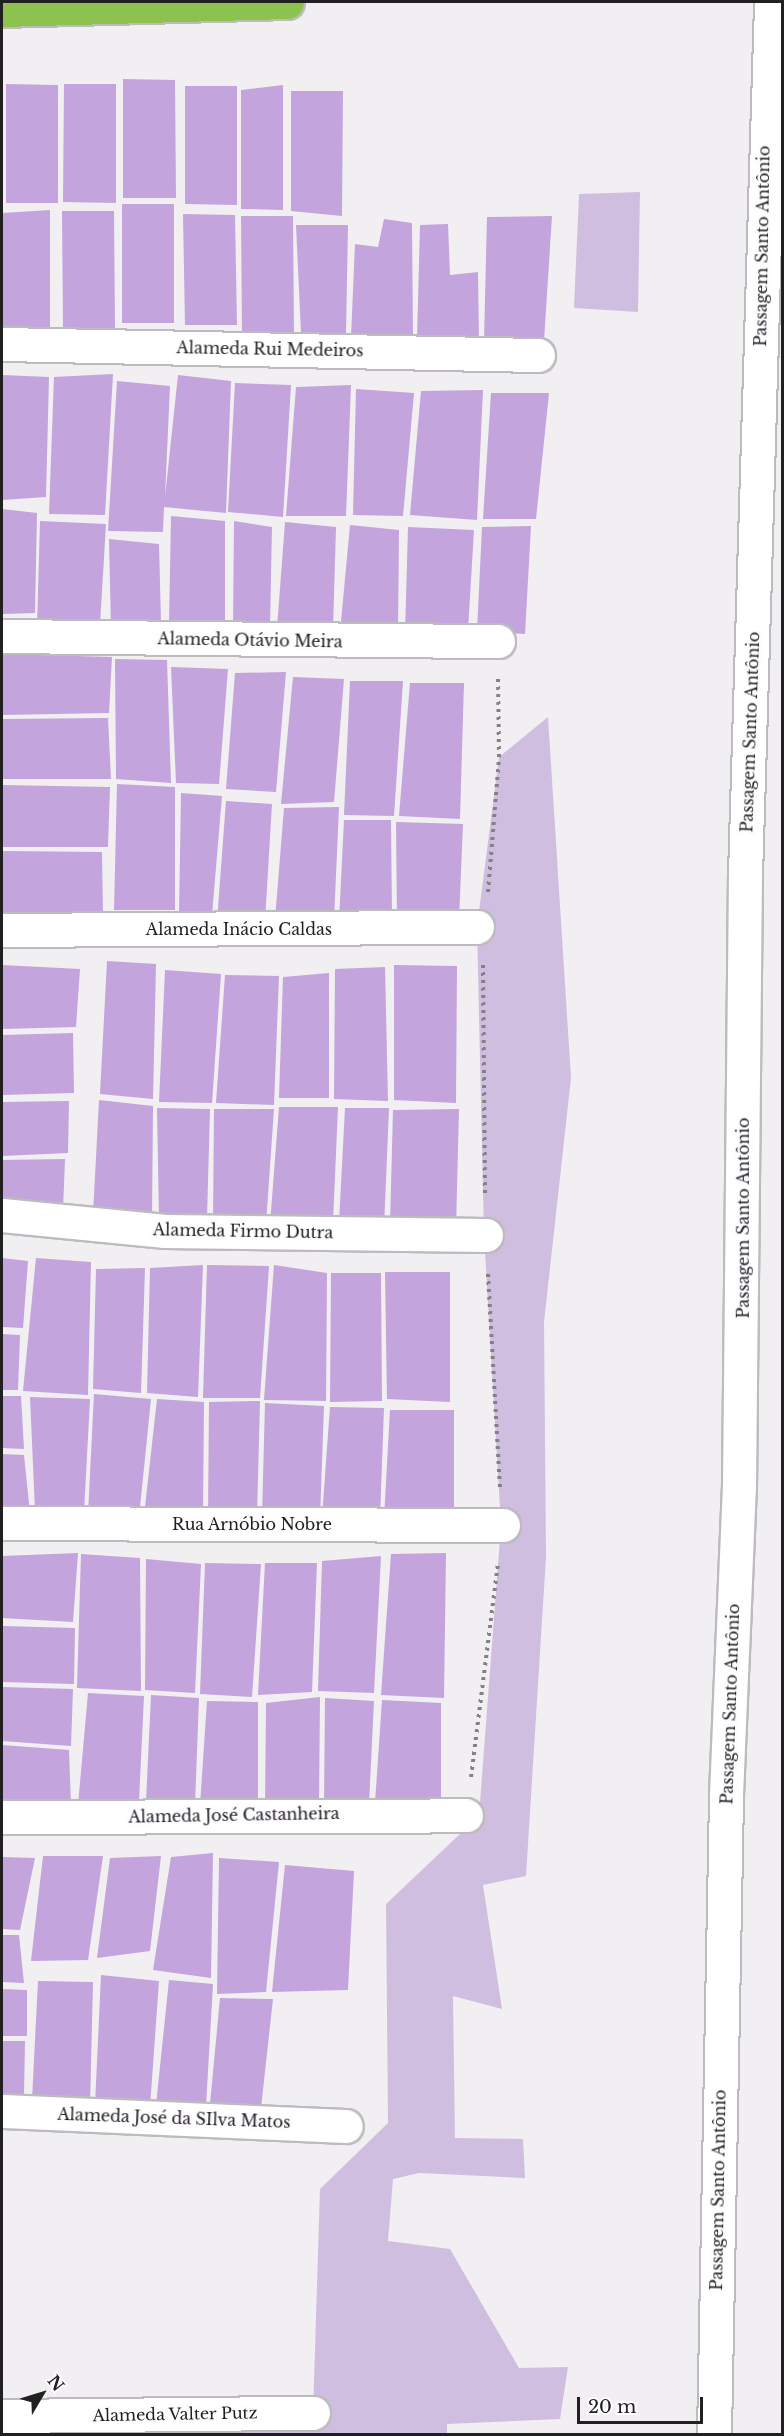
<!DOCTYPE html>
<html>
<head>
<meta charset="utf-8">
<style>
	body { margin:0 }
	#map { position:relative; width:784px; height:2436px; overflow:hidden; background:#f1eff2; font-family:"Libre Baskerville",serif }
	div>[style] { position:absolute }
	.green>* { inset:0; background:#d0bee0 }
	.building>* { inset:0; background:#c3a4dc }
	.path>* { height:4px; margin-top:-2px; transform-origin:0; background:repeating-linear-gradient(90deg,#838183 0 3px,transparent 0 7.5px) }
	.roads { filter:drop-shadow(2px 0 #bcbbbe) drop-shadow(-2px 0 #bcbbbe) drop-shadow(0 2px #bcbbbe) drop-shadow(0 -2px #bcbbbe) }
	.street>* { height:33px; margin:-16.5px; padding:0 16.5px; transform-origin:16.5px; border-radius:16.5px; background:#fff }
	.highway>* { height:33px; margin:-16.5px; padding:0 16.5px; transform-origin:16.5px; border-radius:16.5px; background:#8dc24e }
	span { translate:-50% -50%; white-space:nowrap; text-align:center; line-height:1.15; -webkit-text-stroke:6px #fefcff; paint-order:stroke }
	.street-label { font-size:16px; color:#212021 }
	.frame { position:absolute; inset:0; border:3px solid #212021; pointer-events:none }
	.north { position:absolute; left:12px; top:2364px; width:60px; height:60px; -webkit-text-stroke:4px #fefcff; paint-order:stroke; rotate:52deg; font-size:16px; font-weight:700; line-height:24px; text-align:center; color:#212021 }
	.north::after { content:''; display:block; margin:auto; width:21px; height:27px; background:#212021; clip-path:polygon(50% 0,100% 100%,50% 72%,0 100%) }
	.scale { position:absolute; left:577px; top:2397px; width:126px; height:27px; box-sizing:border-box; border:3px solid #212021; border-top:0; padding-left:8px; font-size:18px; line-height:21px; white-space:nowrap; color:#212021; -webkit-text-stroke:4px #fefcff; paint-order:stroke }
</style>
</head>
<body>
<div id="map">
	<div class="green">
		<i style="clip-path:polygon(640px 192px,638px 312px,574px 308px,579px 194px)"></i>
		<i style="clip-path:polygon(548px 717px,571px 1078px,544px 1322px,546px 1557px,526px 1876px,483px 1885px,502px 2009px,453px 1996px,455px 2138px,523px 2139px,525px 2178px,419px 2173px,393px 2179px,388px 2241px,450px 2249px,519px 2368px,568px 2367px,560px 2419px,447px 2424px,447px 2434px,2px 2434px,2px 2416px,313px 2413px,320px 2189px,388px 2123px,386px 1904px,479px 1816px,501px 1525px,484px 1235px,477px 927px,499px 757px)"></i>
	</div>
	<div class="building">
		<i style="clip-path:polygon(123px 79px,175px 80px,176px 198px,123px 198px)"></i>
		<i style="clip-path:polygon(6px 84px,58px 85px,58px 203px,6px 203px)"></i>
		<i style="clip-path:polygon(64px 84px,116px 84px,116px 203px,63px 202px)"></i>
		<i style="clip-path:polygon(283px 85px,283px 210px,241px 209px,241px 90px)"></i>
		<i style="clip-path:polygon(185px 86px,237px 86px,237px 205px,185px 204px)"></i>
		<i style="clip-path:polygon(291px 91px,343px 91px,342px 216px,291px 211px)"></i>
		<i style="clip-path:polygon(122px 204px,174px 204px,174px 323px,122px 323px)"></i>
		<i style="clip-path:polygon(50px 210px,50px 329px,2px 331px,2px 213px)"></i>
		<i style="clip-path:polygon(62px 211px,114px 211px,115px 330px,63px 329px)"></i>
		<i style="clip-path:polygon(183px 214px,235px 215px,237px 325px,185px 325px)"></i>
		<i style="clip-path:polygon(241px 216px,293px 216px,294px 334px,242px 334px)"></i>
		<i style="clip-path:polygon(552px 216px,544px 341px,484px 340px,487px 217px)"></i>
		<i style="clip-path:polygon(384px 219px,412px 223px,413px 335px,351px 337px,355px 244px,378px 247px)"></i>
		<i style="clip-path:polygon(448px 224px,450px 275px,478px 272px,479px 342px,417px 338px,420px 225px)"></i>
		<i style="clip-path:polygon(296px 225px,348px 225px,346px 333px,301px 333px)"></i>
		<i style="clip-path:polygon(113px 374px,105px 515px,49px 514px,54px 377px)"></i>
		<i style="clip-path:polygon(2px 375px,49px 377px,46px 497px,2px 500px)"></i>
		<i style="clip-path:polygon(178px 375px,231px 381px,226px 513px,164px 507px,163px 532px,108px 531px,117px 381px,170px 386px,165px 497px)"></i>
		<i style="clip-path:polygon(235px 383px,291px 385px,283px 517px,228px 512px)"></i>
		<i style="clip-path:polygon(351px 385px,346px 516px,286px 516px,296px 387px)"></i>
		<i style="clip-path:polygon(356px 389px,414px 393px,403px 516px,353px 515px)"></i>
		<i style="clip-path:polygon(483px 390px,477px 520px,410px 515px,421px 391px)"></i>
		<i style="clip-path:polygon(491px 393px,549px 393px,536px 519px,483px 519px)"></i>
		<i style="clip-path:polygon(2px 509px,37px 513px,35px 613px,2px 614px)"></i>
		<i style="clip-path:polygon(171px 516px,225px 521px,225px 625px,169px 623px)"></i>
		<i style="clip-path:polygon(40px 521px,106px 524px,100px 624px,37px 627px)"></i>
		<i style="clip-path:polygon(234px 521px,272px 527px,270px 627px,233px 627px)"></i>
		<i style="clip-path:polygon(285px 522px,336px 527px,333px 628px,277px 628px)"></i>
		<i style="clip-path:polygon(350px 525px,399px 530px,398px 631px,340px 632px)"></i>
		<i style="clip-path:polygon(531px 526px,525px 634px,477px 631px,482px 527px)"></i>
		<i style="clip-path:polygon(408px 527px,474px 530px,468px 630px,405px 634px)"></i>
		<i style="clip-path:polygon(109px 539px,159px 544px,161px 622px,111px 628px)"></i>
		<i style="clip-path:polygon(2px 654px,112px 657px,109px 713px,2px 715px)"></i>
		<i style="clip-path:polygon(115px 659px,167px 660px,171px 783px,116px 779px)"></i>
		<i style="clip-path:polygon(171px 667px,228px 669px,219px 784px,176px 783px)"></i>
		<i style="clip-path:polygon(286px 672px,276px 792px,226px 789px,235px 673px)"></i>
		<i style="clip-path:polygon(293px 677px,344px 679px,334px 802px,281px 804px)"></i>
		<i style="clip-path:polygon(350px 681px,403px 681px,394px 816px,344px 815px)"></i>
		<i style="clip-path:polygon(410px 683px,464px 683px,460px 819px,399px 816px)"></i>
		<i style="clip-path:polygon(108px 718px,111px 779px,2px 779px,2px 719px)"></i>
		<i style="clip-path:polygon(117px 784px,175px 787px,175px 910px,114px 910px)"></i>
		<i style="clip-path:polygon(2px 785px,110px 787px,108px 847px,2px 847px)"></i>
		<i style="clip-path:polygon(181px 793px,222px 796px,212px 915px,179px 915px)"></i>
		<i style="clip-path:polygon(226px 801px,272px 804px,265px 921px,217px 921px)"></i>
		<i style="clip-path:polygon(339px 807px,334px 920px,275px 919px,284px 808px)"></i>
		<i style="clip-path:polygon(344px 820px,391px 820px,392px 920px,339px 921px)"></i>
		<i style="clip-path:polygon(396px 822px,463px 824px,459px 920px,397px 922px)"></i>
		<i style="clip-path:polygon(2px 851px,102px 852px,103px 916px,2px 917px)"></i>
		<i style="clip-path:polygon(107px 961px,156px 964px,153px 1099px,100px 1094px)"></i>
		<i style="clip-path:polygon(2px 965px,80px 969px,76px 1027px,2px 1029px)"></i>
		<i style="clip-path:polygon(394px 965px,457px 966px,456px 1103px,394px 1100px)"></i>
		<i style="clip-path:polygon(385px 967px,388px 1101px,334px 1099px,335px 969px)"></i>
		<i style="clip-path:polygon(165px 970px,221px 974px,212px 1103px,159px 1102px)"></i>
		<i style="clip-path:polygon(329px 973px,329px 1098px,279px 1098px,283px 977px)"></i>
		<i style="clip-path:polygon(225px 975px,279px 976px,274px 1105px,216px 1103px)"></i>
		<i style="clip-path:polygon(73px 1033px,74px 1093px,2px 1095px,2px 1035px)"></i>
		<i style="clip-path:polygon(99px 1100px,153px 1106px,152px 1218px,93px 1214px)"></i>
		<i style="clip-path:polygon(69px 1101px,68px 1153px,2px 1156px,2px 1102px)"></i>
		<i style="clip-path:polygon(279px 1107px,338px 1107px,333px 1222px,270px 1224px)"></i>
		<i style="clip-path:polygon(157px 1108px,210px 1109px,207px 1218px,159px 1220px)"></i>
		<i style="clip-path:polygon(345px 1108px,389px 1108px,384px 1227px,339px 1222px)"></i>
		<i style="clip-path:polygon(214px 1109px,274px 1109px,266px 1224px,213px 1222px)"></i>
		<i style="clip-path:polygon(459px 1109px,456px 1228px,390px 1225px,393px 1110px)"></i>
		<i style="clip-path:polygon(65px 1159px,63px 1210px,2px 1208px,2px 1160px)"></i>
		<i style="clip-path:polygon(2px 1258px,28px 1261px,23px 1328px,2px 1327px)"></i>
		<i style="clip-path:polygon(36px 1258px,91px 1262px,88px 1395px,23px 1391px)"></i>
		<i style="clip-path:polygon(203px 1265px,198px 1397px,147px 1393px,150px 1268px)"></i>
		<i style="clip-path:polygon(207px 1265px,269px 1266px,260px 1398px,203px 1398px)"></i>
		<i style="clip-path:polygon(274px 1265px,327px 1273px,326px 1401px,264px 1400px)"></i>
		<i style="clip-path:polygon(145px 1268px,141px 1393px,93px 1389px,96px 1269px)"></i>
		<i style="clip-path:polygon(385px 1272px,450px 1272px,450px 1402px,387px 1399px)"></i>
		<i style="clip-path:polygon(331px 1273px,381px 1273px,382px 1401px,330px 1402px)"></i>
		<i style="clip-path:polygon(2px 1334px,20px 1335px,18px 1390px,2px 1390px)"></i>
		<i style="clip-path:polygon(94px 1394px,151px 1399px,139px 1517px,88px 1514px)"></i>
		<i style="clip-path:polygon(2px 1396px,21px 1396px,24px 1449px,2px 1448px)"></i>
		<i style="clip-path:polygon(30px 1397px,90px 1399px,84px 1512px,35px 1511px)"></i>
		<i style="clip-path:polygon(157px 1399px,204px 1402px,203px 1513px,144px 1516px)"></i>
		<i style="clip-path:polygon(260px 1401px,257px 1516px,208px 1516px,209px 1402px)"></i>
		<i style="clip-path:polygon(265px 1403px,324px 1406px,320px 1518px,262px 1516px)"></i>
		<i style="clip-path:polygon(330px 1407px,384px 1408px,380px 1519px,322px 1517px)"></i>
		<i style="clip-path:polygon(390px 1410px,454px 1410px,454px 1519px,384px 1518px)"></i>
		<i style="clip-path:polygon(2px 1454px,24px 1455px,30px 1513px,2px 1512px)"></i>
		<i style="clip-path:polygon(78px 1553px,73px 1622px,2px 1618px,2px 1556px)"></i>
		<i style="clip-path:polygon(446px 1553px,444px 1698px,381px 1695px,391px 1554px)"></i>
		<i style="clip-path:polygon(81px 1554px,140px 1558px,141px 1691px,77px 1688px)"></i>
		<i style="clip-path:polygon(381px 1556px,374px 1693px,318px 1691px,322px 1561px)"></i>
		<i style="clip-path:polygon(146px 1559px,201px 1564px,195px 1693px,145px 1690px)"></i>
		<i style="clip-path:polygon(205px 1563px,261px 1564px,252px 1697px,200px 1694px)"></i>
		<i style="clip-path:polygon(265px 1563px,317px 1563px,312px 1692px,258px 1695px)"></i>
		<i style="clip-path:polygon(2px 1626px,75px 1628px,74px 1684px,2px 1682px)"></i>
		<i style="clip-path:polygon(2px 1687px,73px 1689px,71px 1746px,2px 1741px)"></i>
		<i style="clip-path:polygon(88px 1693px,144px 1696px,139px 1801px,78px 1805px)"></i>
		<i style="clip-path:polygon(151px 1695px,199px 1698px,195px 1805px,146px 1802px)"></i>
		<i style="clip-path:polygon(320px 1697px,319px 1805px,265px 1808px,266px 1703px)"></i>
		<i style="clip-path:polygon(325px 1698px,374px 1701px,369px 1804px,324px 1806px)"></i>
		<i style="clip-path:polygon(382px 1700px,441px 1703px,441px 1808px,375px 1803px)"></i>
		<i style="clip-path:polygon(207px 1701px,258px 1702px,258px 1807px,200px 1805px)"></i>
		<i style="clip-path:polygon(2px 1745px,69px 1750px,71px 1806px,2px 1802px)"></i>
		<i style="clip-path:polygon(213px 1853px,211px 1978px,153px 1970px,171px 1857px)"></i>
		<i style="clip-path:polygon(43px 1856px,103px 1856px,88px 1960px,31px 1961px)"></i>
		<i style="clip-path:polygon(161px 1856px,150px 1951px,97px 1958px,110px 1858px)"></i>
		<i style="clip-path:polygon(2px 1857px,35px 1858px,20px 1930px,2px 1929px)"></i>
		<i style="clip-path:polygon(219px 1858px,279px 1862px,266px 1992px,217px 1994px)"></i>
		<i style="clip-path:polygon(285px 1865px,354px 1871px,348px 1990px,272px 1992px)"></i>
		<i style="clip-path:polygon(2px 1935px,19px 1935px,24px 1983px,2px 1982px)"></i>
		<i style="clip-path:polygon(101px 1975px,159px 1981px,150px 2107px,95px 2105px)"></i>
		<i style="clip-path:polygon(169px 1980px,213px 1984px,206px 2106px,156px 2105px)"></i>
		<i style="clip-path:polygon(38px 1981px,93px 1982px,90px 2106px,32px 2100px)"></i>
		<i style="clip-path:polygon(2px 1989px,27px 1990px,27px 2036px,2px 2036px)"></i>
		<i style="clip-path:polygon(220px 1998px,273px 1999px,261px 2108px,210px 2104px)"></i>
		<i style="clip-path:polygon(2px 2041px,25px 2041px,24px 2095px,2px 2094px)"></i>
	</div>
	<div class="path">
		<i style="left:488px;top:892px;width:135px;rotate:-85.3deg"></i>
		<i style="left:499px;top:757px;width:79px;rotate:-90.7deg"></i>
		<i style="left:483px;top:965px;width:232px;rotate:89.5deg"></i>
		<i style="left:488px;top:1274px;width:214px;rotate:86.8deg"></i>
		<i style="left:471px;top:1777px;width:215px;rotate:-82.8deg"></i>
	</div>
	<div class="roads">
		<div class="street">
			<i style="left:2px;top:344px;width:536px;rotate:1.18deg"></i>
			<i style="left:2px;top:636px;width:496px;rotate:0.6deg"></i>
			<i style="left:2px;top:930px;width:475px;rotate:-0.4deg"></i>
			<i style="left:2px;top:1215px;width:164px;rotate:5.6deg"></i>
			<i style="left:165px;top:1231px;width:321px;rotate:0.7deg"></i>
			<i style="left:2px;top:1523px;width:501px;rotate:0.23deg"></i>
			<i style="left:2px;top:1817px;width:464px;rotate:-0.2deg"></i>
			<i style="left:2px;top:2111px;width:344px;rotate:2.5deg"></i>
			<i style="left:2px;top:2416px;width:311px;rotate:-0.6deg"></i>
			<i style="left:714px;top:2434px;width:639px;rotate:-88.92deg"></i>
			<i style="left:726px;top:1795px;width:308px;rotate:-87.6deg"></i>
			<i style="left:739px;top:1487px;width:612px;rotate:-89.44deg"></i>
			<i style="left:745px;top:875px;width:873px;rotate:-88.29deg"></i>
		</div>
		<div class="highway">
			<i style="left:2px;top:10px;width:285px;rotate:-1.6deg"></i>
		</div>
	</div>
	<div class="street-label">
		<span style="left:762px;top:246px;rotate:-89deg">Passagem Santo Antônio</span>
		<span style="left:270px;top:349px;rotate:1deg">Alameda Rui Medeiros</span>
		<span style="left:250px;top:640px;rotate:1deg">Alameda Otávio Meira</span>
		<span style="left:750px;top:732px;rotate:-88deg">Passagem Santo Antônio</span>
		<span style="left:239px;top:929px">Alameda Inácio Caldas</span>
		<span style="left:743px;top:1218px;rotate:-90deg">Passagem Santo Antônio</span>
		<span style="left:243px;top:1231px;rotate:1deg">Alameda Firmo Dutra</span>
		<span style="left:252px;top:1524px">Rua Arnóbio Nobre</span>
		<span style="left:730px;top:1704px;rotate:-88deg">Passagem Santo Antônio</span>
		<span style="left:234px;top:1815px;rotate:-1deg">Alameda José Castanheira</span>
		<span style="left:174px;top:2118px;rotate:2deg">Alameda José da SIlva Matos</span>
		<span style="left:718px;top:2190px;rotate:-89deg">Passagem Santo Antônio</span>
		<span style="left:175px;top:2414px;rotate:-1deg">Alameda Valter Putz</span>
	</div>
	<div class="frame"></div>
	<div class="north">N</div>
	<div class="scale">20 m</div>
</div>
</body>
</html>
